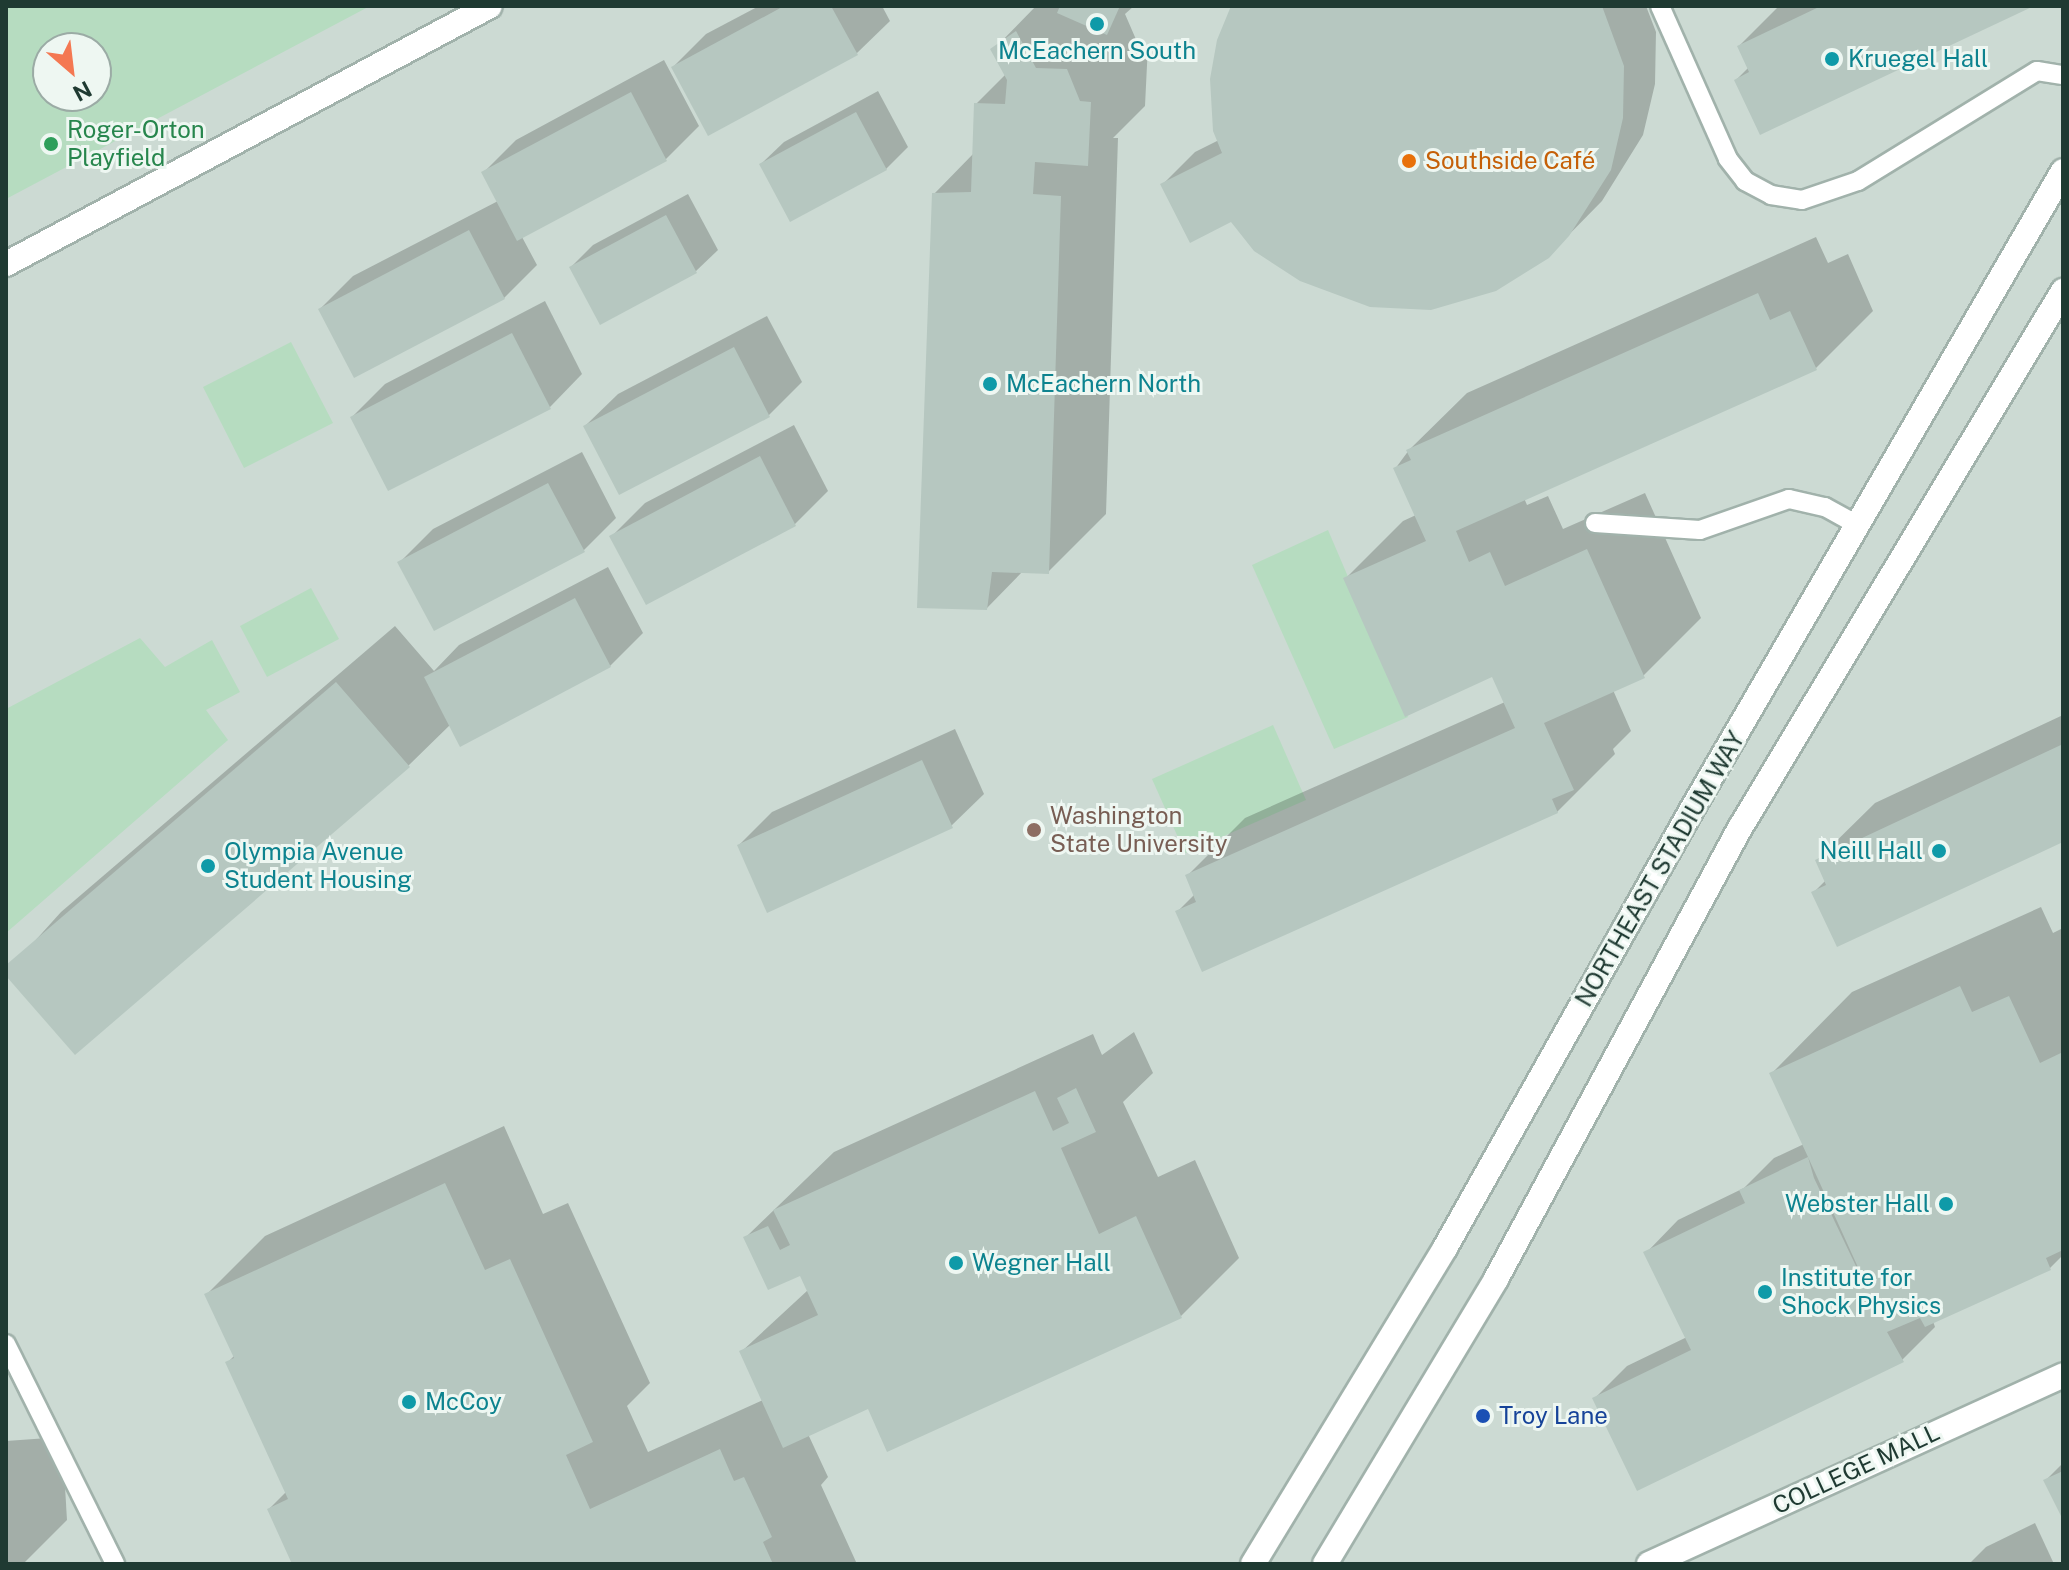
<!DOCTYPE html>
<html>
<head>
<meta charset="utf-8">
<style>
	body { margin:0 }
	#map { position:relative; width:2069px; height:1570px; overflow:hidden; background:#deeae4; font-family:"Public Sans",sans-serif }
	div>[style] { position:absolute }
	.built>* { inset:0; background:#ccdad3 }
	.green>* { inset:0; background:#b6dcc0 }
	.shadow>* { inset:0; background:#0003 }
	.building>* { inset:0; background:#b6c7c0 }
	.roads { filter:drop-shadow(2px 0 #a1b2ab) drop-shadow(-2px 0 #a1b2ab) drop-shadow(0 2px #a1b2ab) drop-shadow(0 -2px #a1b2ab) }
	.service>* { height:18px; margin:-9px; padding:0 9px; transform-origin:9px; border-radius:9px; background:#fff }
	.minor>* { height:24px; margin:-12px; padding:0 12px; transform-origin:12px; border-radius:12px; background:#fff }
	.secondary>* { height:24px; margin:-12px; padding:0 12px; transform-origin:12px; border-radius:12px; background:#fff }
	.dots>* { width:22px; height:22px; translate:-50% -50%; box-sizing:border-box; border:4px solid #eef7f2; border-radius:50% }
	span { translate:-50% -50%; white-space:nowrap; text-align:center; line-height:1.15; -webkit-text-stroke:6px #eef7f2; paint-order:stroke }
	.culture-label { font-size:24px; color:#0d838f }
	.left { translate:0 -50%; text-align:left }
	.right { translate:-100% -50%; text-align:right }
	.leisure-label { font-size:24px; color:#27864d }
	.food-label { font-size:24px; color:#c56008 }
	.education-label { font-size:24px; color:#785e54 }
	.street-label { font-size:24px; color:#1f3a32 }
	.transit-label { font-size:24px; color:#164399 }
	.frame { position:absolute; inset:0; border:8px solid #1f3a32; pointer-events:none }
	.north { position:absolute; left:32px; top:32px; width:80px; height:80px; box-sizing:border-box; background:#eef7f2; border:2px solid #9baba5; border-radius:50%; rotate:152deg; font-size:22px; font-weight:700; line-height:32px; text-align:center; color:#1f3a32 }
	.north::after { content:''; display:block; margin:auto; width:28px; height:36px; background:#f47852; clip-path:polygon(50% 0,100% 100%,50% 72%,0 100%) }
</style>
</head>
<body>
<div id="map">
	<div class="built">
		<i style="clip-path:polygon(evenodd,6px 6px,2063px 6px,2063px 1564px,6px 1564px,6px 6px,48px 48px,96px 48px,96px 96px,48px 96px,48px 48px)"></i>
	</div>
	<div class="green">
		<i style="clip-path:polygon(evenodd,6px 6px,370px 6px,6px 199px,6px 6px,48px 48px,96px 48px,96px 96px,48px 96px,48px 48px)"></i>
		<i style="clip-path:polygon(291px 342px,333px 423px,244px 468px,203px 387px)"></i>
		<i style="clip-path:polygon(1328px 530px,1408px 717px,1334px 749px,1252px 565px)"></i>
		<i style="clip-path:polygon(311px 588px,339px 639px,267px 677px,240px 626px)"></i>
		<i style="clip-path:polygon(140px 638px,165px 667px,212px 640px,240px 692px,206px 710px,228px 740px,6px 933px,6px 709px)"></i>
		<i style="clip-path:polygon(1273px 725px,1306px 800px,1185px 853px,1152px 779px)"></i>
	</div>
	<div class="shadow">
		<i style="clip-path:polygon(759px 6px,882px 6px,890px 21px,857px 53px,673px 67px,706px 34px)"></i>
		<i style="clip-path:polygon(1036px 6px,1134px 6px,1125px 14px,1138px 44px,1148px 45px,1145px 106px,1113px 138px,1118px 138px,1106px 514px,1048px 572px,1023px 571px,987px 608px,934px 194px,974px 153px,976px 104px,1006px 74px,993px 50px)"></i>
		<i style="clip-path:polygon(1234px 6px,1646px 6px,1656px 32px,1655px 84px,1643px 135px,1602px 201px,1547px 257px,1232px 220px,1162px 185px,1195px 152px,1219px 140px)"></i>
		<i style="clip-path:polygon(1779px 6px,2029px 6px,1736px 80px,1749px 67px,1739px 46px)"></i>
		<i style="clip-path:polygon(664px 60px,699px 126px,666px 159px,522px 237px,537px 265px,504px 298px,320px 309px,353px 276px,498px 201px,483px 173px,516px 140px)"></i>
		<i style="clip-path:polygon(878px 91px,908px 147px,886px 169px,761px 164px,784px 142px)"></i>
		<i style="clip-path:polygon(688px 194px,718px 250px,695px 272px,571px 267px,593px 245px)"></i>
		<i style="clip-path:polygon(1816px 237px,1828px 263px,1848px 254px,1873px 311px,1815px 369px,1524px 498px,1527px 505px,1548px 496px,1563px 529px,1645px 493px,1701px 618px,1643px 676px,1613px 690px,1631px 731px,1613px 749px,1615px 754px,1557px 812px,1178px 911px,1195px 894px,1187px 876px,1245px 818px,1505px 702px,1493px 674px,1345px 579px,1403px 521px,1416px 515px,1395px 469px,1409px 450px,1467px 393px)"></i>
		<i style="clip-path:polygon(545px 301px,582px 374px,550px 407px,352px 417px,385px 384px)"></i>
		<i style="clip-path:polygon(767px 316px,802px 382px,769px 415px,585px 426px,618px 394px)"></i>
		<i style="clip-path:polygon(794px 425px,828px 491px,795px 524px,647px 602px,612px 536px,645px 503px)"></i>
		<i style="clip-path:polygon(582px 452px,616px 518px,583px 551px,400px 562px,433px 529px)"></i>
		<i style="clip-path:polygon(608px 567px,643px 633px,610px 666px,451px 724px,408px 766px,6px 973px,61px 912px,395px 626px,434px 671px,459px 645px)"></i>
		<i style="clip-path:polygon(2063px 715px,2063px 840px,1814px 892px,1826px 880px,1817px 860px,1875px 803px)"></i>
		<i style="clip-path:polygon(955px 729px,984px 794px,951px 826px,739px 845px,772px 812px)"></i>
		<i style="clip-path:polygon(2041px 907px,2053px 933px,2063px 928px,2063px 1255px,2050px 1268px,1933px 1321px,1935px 1327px,1902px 1360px,1594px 1399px,1627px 1366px,1687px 1337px,1646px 1253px,1678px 1220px,1744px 1188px,1774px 1158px,1804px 1144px,1772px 1073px,1852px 992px)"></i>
		<i style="clip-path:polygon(1134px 1032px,1153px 1073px,1123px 1102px,1158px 1177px,1195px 1160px,1239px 1258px,1181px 1316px,869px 1407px,808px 1434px,828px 1477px,821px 1485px,857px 1564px,294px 1564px,269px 1509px,286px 1492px,227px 1363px,235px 1355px,207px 1294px,265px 1236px,504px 1126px,543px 1214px,568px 1203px,650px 1383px,627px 1406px,648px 1452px,763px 1400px,741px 1352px,808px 1290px,801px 1273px,746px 1237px,834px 1152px,1093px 1034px,1102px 1055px)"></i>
		<i style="clip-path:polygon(62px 1437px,67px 1520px,23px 1564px,6px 1564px,6px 1441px)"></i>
		<i style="clip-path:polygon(2063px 1463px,2063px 1516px,2046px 1480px)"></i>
		<i style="clip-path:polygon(2035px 1523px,2054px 1564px,1969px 1564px,1986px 1547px)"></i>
	</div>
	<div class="building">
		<i style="clip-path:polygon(784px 6px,831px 6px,858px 55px,708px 136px,671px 67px)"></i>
		<i style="clip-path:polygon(1060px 6px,1120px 6px,1107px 35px,1057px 13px)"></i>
		<i style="clip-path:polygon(1231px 6px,1602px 6px,1624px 66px,1623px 118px,1611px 170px,1569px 236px,1549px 258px,1496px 291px,1431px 310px,1370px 307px,1300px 281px,1254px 251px,1231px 222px,1190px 243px,1160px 184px,1222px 153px,1213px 131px,1210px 79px,1217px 40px)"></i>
		<i style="clip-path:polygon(1821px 6px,2034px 6px,1760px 135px,1734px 80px,1749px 72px,1737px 46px)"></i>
		<i style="clip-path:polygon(1016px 31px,1036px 68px,1067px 69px,1080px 101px,1091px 102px,1088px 166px,1035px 162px,1033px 194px,1061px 196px,1049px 574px,992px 572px,987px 610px,917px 608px,932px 193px,971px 192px,974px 103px,1005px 104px,1007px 80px,990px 49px)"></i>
		<i style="clip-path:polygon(631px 92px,667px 161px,517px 241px,481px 172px)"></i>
		<i style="clip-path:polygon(856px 112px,887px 170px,790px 222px,759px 164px)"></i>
		<i style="clip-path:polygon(666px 215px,697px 273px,600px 325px,569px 267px)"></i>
		<i style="clip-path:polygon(469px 230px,505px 299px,354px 378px,318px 309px)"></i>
		<i style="clip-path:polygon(1758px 293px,1770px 320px,1790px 311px,1817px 370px,1456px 531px,1469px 562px,1490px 552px,1505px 586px,1587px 549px,1645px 678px,1544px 723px,1574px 790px,1552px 799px,1558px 813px,1202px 972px,1175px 911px,1196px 902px,1185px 875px,1515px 728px,1492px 677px,1405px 717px,1343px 578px,1426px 541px,1393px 468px,1411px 460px,1406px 450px)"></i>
		<i style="clip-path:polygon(512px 333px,551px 409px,388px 491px,350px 417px)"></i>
		<i style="clip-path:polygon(734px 347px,770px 417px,619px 495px,583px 426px)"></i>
		<i style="clip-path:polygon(760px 456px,796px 526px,646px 605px,609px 536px)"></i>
		<i style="clip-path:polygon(548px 483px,585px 552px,434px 631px,397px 562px)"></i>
		<i style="clip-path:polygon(575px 598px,611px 667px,460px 747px,424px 677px)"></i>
		<i style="clip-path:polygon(336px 682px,410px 767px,75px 1055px,6px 976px,6px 965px)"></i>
		<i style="clip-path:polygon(2063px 744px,2063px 842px,1837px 947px,1811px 892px,1826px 885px,1815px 860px)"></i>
		<i style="clip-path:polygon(922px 760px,953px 828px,767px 913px,737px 845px)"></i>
		<i style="clip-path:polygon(evenodd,1960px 986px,1972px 1012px,2009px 996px,2040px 1063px,2063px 1052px,2063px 1250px,2046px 1258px,2051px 1270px,1925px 1327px,1920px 1318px,1887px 1332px,1904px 1362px,1637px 1491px,1592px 1398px,1691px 1350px,1643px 1252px,1745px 1203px,1739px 1190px,1808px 1157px,1769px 1073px,1960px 986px,1808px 1157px,1866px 1285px,1865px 1285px,1814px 1178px,1808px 1157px)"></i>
		<i style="clip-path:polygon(1076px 1088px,1096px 1132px,1061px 1148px,1099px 1234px,1136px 1216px,1182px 1318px,887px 1452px,868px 1409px,783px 1448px,739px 1351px,818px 1315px,800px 1276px,768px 1290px,743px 1237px,768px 1226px,780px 1250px,790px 1245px,773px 1210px,1035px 1091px,1053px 1131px,1069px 1123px,1057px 1098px)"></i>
		<i style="clip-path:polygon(445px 1183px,485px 1270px,510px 1259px,593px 1442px,566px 1455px,590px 1509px,720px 1449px,734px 1481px,744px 1477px,772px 1537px,763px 1542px,773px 1564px,292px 1564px,267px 1509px,288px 1499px,225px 1362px,234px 1358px,204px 1294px)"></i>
		<i style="clip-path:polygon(2063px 1471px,2063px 1520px,2043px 1480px)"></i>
	</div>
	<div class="roads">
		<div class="service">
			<i style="left:1660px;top:6px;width:167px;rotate:66deg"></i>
			<i style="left:1728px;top:159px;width:28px;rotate:52deg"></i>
			<i style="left:1745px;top:181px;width:30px;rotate:28deg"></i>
			<i style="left:1771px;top:195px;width:31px;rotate:9deg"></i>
			<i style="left:1802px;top:200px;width:59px;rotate:-18.7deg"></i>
			<i style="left:1858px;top:181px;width:210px;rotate:-31.6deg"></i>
			<i style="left:2037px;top:71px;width:26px;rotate:9deg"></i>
			<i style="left:1595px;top:523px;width:105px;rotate:3.8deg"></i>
			<i style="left:1700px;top:530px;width:94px;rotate:-19.2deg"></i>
			<i style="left:1789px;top:499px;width:37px;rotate:13deg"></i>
			<i style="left:1825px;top:507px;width:39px;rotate:29deg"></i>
			<i style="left:6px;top:1344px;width:246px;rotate:63.6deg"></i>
		</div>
		<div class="minor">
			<i style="left:6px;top:264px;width:548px;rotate:-28.06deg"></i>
			<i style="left:1649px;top:1564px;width:455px;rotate:-24.5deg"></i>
		</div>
		<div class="secondary">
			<i style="left:1253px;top:1564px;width:370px;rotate:-58.7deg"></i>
			<i style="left:1445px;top:1248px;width:501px;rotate:-60.62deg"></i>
			<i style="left:1691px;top:811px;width:740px;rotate:-59.83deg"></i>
			<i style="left:1325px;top:1564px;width:332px;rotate:-59deg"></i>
			<i style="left:1496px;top:1279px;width:513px;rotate:-61.59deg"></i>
			<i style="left:1740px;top:828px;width:627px;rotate:-58.97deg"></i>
		</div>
	</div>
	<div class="dots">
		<i style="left:1097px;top:24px;background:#0f9aa8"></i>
		<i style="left:1832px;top:59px;background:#0f9aa8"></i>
		<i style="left:51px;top:144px;background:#2e9e5b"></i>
		<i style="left:1409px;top:161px;background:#e8710a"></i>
		<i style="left:990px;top:384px;background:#0f9aa8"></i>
		<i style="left:1034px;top:830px;background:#8d6e63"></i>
		<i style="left:1939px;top:851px;background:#0f9aa8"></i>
		<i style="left:208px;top:866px;background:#0f9aa8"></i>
		<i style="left:1946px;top:1204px;background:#0f9aa8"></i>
		<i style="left:956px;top:1263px;background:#0f9aa8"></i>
		<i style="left:1765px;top:1292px;background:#0f9aa8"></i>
		<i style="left:409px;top:1402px;background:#0f9aa8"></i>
		<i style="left:1483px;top:1416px;background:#1a4fb4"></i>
	</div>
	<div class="culture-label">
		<span style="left:1097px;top:51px">McEachern South</span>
		<span class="left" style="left:1848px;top:59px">Kruegel Hall</span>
		<span class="left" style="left:1006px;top:384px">McEachern North</span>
		<span class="right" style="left:1923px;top:851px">Neill Hall</span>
		<span class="left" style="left:224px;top:866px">Olympia Avenue<br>Student Housing</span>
		<span class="right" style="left:1930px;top:1204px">Webster Hall</span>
		<span class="left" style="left:972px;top:1263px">Wegner Hall</span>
		<span class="left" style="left:1781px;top:1292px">Institute for<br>Shock Physics</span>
		<span class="left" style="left:425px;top:1402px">McCoy</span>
	</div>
	<div class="leisure-label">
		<span class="left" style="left:67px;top:144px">Roger-Orton<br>Playfield</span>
	</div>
	<div class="food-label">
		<span class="left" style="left:1425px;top:161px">Southside Café</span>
	</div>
	<div class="education-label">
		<span class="left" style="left:1050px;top:830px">Washington<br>State University</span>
	</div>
	<div class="street-label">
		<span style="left:1660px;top:869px;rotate:-60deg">NORTHEAST STADIUM WAY</span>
		<span style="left:1856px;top:1469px;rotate:-25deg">COLLEGE MALL</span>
	</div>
	<div class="transit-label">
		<span class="left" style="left:1499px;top:1416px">Troy Lane</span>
	</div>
	<div class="frame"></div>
	<div class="north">N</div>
</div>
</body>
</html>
